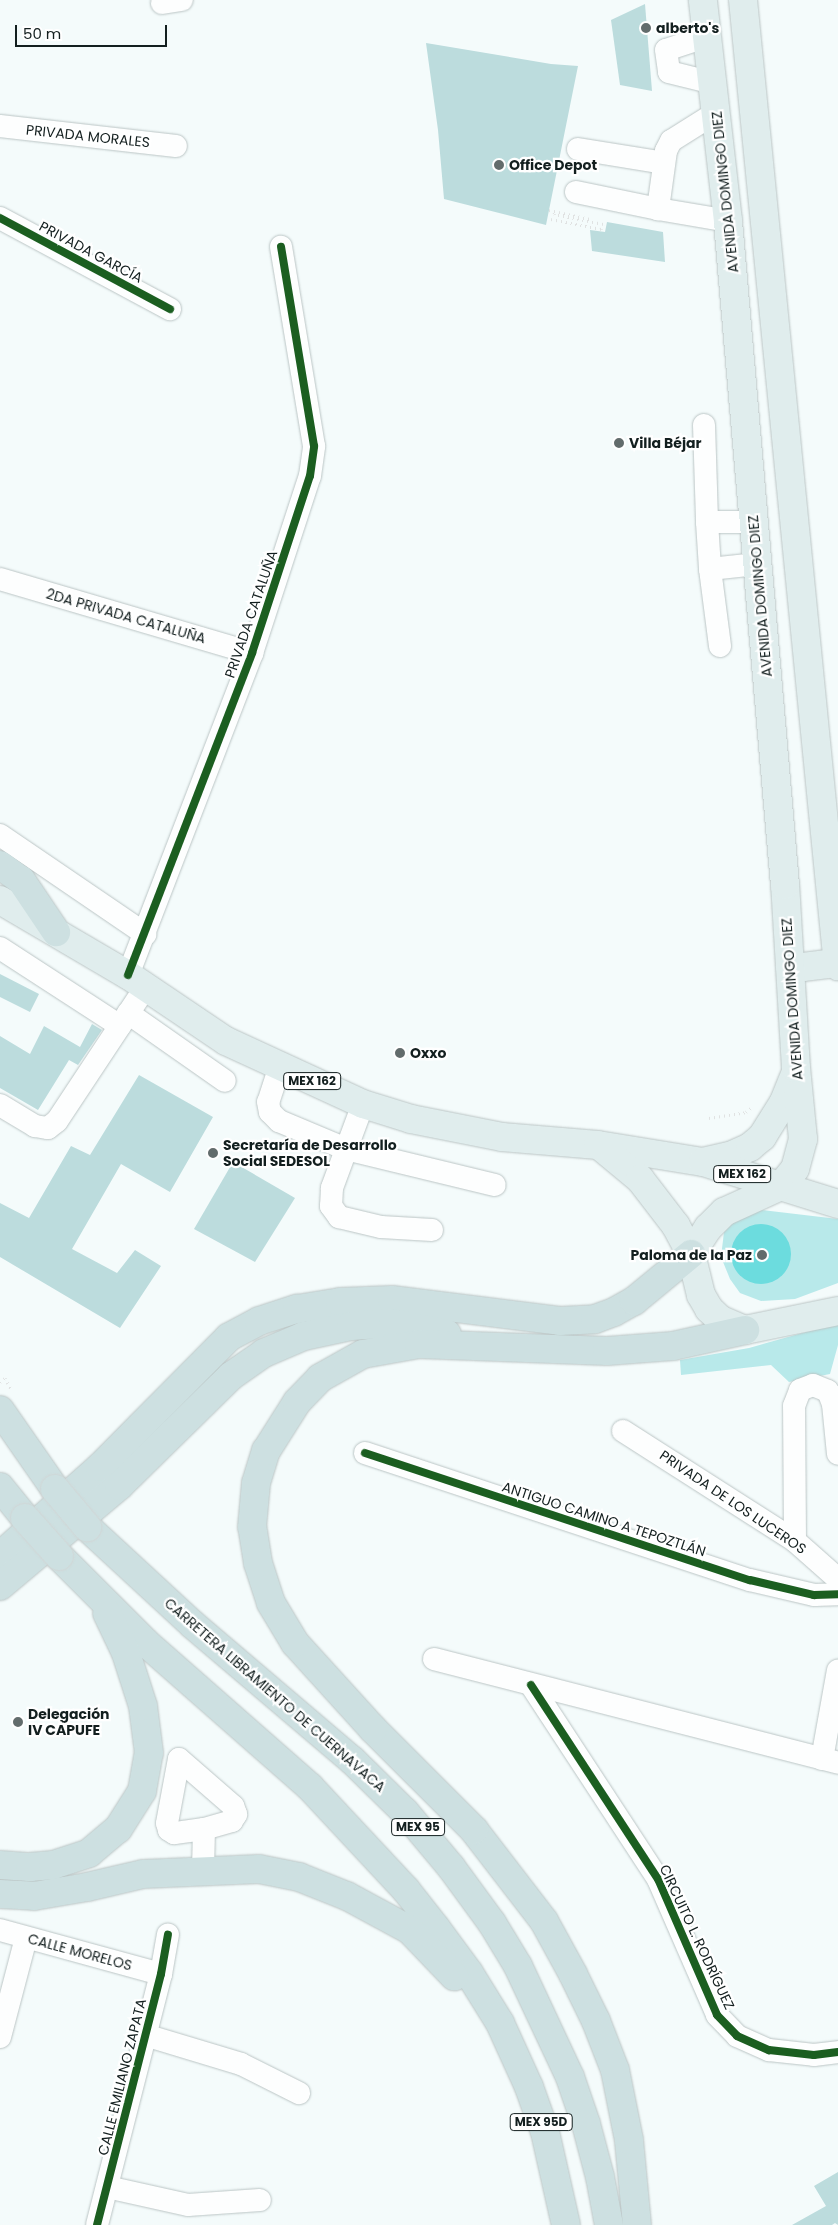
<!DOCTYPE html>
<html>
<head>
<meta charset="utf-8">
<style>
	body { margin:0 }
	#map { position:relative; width:838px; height:2225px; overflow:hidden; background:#f4fbfb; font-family:Poppins,sans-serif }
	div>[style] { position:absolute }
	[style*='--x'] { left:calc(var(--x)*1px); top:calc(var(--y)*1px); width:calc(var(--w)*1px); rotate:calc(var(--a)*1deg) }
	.green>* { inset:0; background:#b8e9ea }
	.water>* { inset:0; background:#6cdcde }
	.round { border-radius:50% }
	.building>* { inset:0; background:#bcdcdd }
	.path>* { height:3px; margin-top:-1.5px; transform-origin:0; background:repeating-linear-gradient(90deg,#e0e2e2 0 1px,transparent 0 5px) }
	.roads { filter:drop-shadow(0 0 1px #bbc5c5) drop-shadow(0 0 1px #bbc5c5) }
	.minor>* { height:22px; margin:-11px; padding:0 11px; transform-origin:11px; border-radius:11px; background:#fdfefe }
	.major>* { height:28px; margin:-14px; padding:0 14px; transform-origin:14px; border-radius:14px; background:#e0eded }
	.highway>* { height:28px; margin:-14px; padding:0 14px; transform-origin:14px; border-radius:14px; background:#cde0e1 }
	.bridges { filter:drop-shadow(0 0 1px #d0d5d5) drop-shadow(0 0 1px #d0d5d5) }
	.highway-bridge>* { height:28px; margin:-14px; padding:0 14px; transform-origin:14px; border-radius:14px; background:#cde0e1 }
	.cycleway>* { height:8px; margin:-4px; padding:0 4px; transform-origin:4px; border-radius:4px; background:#1b5e20 }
	.dots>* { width:14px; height:14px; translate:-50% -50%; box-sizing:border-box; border:2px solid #fff; border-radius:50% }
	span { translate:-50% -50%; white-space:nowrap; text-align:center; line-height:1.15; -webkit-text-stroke:4.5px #fff; paint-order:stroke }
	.shield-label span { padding:1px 4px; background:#fff; border:1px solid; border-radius:4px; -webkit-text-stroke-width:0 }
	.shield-label { font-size:12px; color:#131f1f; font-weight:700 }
	.poi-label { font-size:14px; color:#131f1f; font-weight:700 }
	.left { translate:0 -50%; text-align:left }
	.right { translate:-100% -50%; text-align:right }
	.street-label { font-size:14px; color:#131f1f }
	.scale { position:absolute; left:15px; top:25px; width:152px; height:22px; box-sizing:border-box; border:2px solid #131f1f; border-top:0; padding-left:6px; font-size:15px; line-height:18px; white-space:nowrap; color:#131f1f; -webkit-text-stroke:4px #fff; paint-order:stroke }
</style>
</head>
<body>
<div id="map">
	<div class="green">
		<div style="clip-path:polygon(761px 1210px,838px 1219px,838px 1283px,795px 1299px,761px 1301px,740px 1293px,730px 1279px,721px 1257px,724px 1232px,738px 1218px)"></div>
		<div style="clip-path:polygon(838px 1323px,838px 1345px,830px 1374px,789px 1382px,771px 1365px,681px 1375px,680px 1360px,749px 1348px)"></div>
	</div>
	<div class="water">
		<div class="round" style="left:731px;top:1224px;width:60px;height:60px"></div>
	</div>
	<div class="building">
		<div style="clip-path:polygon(645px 4px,652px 91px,620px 85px,611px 20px)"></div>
		<div style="clip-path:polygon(426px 43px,551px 64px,578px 66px,546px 225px,444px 199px,438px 130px)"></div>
		<div style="clip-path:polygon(607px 222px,663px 232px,665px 262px,592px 251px,590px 230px,605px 232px)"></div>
		<div style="clip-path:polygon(0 974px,39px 994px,30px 1012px,0 997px)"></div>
		<div style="clip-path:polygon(92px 1024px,102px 1030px,78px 1065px,69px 1060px,38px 1110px,0 1088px,0 1036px,30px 1054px,44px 1026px,80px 1047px)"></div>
		<div style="clip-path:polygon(139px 1075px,213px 1117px,170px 1192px,121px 1164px,72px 1249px,117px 1273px,135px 1250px,161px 1266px,120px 1328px,0 1257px,0 1203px,29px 1218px,71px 1146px,90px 1155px)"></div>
		<div style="clip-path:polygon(233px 1162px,295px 1198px,255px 1262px,194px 1229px)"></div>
		<div style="clip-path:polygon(838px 2172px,838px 2225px,835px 2223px,832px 2225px,792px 2225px,826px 2206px,814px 2186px)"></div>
	</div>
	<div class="path">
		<div style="--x:549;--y:210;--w:42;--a:12.4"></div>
		<div style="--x:551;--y:219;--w:51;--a:11.3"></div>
		<div style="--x:601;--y:229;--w:5;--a:-68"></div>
		<div style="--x:603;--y:224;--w:50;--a:-168.5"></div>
		<div style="--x:554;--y:214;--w:2;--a:-63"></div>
		<div style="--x:709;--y:1118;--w:37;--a:-9"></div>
		<div style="--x:746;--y:1112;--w:6;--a:-39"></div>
		<div style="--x:0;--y:1382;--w:6;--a:-39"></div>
		<div style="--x:5;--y:1378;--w:13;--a:61"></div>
	</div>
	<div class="roads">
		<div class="minor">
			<div style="--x:162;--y:3;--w:20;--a:-9"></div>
			<div style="--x:708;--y:36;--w:44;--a:161.6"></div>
			<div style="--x:666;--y:50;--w:22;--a:82"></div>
			<div style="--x:669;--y:72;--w:45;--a:14"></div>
			<div style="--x:717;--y:112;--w:54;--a:147.8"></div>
			<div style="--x:671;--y:141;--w:11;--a:117"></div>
			<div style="--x:666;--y:151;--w:59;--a:97.9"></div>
			<div style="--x:658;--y:209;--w:71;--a:9.7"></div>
			<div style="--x:0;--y:126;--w:177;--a:6.5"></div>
			<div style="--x:578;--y:149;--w:87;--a:9.2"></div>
			<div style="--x:576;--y:192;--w:84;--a:11.7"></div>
			<div style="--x:0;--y:218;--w:193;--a:28.2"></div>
			<div style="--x:704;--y:425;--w:97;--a:88.2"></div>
			<div style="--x:707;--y:522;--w:46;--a:0"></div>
			<div style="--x:707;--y:522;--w:47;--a:86.3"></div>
			<div style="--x:0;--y:579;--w:263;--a:16.4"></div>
			<div style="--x:720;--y:646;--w:78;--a:-97.4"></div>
			<div style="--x:710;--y:569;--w:47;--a:-6.1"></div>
			<div style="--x:0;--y:835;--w:176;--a:34.3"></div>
			<div style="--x:0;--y:948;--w:143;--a:33"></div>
			<div style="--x:128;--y:975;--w:345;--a:-68.9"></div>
			<div style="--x:252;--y:653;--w:186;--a:-71.9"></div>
			<div style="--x:310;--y:476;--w:30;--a:-82"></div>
			<div style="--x:314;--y:446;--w:202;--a:-99.4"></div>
			<div style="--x:128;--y:1013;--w:118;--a:35"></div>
			<div style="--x:280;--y:1066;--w:38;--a:108"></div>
			<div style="--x:268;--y:1102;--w:10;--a:79"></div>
			<div style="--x:270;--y:1112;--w:13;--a:45"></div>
			<div style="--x:279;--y:1121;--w:73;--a:22.7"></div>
			<div style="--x:346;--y:1149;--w:153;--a:13.6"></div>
			<div style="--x:363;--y:1104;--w:90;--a:110.3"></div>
			<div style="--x:332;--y:1188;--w:18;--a:93"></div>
			<div style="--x:331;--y:1206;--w:14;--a:54"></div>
			<div style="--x:339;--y:1217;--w:43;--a:13.4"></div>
			<div style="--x:381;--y:1227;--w:51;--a:3.4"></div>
			<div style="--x:0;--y:1105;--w:41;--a:31"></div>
			<div style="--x:35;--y:1126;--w:13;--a:9"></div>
			<div style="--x:48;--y:1128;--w:11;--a:-38"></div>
			<div style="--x:57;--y:1121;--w:159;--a:-56.5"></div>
			<div style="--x:623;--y:1431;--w:204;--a:32.6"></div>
			<div style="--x:795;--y:1541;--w:57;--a:41.5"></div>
			<div style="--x:365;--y:1453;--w:405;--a:18.3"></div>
			<div style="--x:750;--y:1580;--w:66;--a:13.2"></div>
			<div style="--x:814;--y:1595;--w:24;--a:-2"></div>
			<div style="--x:795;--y:1541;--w:135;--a:-90.4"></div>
			<div style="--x:794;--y:1406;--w:17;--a:-69"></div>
			<div style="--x:800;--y:1390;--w:14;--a:-21"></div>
			<div style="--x:813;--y:1385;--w:16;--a:22"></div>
			<div style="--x:828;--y:1391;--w:14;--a:69"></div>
			<div style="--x:833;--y:1404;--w:50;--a:84.3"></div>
			<div style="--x:434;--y:1659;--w:417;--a:14.4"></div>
			<div style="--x:531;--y:1685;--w:232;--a:56.8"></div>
			<div style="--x:658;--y:1879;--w:148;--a:66.5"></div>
			<div style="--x:717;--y:2015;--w:29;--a:46"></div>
			<div style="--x:737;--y:2036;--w:35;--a:24"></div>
			<div style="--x:769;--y:2050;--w:45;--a:6.3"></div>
			<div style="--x:814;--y:2055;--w:24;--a:-7"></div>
			<div style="--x:179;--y:1759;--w:72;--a:41"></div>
			<div style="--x:233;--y:1806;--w:9;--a:69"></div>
			<div style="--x:236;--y:1814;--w:8;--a:120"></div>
			<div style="--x:232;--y:1821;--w:29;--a:164"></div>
			<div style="--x:204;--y:1829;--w:30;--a:172"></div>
			<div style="--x:174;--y:1833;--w:6;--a:-149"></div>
			<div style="--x:169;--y:1830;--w:7;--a:-106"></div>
			<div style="--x:167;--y:1823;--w:65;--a:-79.4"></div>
			<div style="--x:822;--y:1759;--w:90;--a:-79.8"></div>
			<div style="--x:203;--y:1870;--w:41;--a:-88.6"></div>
			<div style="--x:0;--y:1930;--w:167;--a:15.3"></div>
			<div style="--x:145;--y:2035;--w:100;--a:16.8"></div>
			<div style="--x:241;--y:2064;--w:65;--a:26.6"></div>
			<div style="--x:0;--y:2037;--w:102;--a:-75.3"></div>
			<div style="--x:107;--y:2187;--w:83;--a:12.5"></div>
			<div style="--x:188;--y:2205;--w:72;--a:-4"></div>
			<div style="--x:97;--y:2225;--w:259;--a:-75.7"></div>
			<div style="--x:161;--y:1974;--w:40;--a:-80"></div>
		</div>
		<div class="major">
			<div style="--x:743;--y:0;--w:971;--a:84.38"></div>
			<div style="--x:0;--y:900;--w:148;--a:30.4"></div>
			<div style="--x:128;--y:975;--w:118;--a:34"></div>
			<div style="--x:226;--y:1041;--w:151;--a:24.7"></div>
			<div style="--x:363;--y:1104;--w:50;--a:17.4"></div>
			<div style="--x:411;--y:1119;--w:93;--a:11.2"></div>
			<div style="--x:502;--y:1137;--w:96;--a:4.8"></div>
			<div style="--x:598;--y:1145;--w:106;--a:9.2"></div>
			<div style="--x:703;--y:1162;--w:141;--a:17.3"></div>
			<div style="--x:790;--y:966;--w:13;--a:4"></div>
			<div style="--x:803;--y:967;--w:35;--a:-7"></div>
			<div style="--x:600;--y:1146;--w:52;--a:39.5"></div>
			<div style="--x:640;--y:1179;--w:59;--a:52.5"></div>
			<div style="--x:676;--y:1226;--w:32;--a:62"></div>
			<div style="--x:691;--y:1254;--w:42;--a:76.3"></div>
			<div style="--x:701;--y:1295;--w:16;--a:60"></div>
			<div style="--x:709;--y:1309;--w:16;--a:43"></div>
			<div style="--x:721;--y:1320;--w:26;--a:23"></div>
			<div style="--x:745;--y:1330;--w:95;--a:-11.5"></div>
			<div style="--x:703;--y:1162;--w:28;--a:-13"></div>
			<div style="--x:730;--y:1156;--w:22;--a:-24"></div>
			<div style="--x:750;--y:1147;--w:16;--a:-40"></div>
			<div style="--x:762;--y:1137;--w:39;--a:-58"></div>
			<div style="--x:783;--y:1104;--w:31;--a:-68"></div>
			<div style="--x:691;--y:1254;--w:31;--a:-57"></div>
			<div style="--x:708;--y:1228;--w:23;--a:-45"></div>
			<div style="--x:724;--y:1212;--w:63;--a:-24.5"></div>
			<div style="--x:781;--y:1186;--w:22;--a:-51"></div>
			<div style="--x:795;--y:1169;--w:31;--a:-75"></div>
			<div style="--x:803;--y:1139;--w:71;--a:-95.6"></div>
			<div style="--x:796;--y:1068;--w:183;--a:-93.4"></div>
			<div style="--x:785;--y:885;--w:666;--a:-94.91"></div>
			<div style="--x:728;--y:221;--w:222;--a:-96.5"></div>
		</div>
		<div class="highway">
			<div style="--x:0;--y:865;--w:26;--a:36"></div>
			<div style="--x:21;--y:880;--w:63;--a:56.1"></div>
			<div style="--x:0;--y:1410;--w:96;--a:55.2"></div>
			<div style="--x:0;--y:1487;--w:40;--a:51"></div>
			<div style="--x:87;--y:1527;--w:143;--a:42.7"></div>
			<div style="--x:192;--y:1624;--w:210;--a:40.4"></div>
			<div style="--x:352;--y:1760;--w:74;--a:44.5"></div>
			<div style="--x:405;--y:1812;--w:72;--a:50.1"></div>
			<div style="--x:451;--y:1867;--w:69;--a:53.8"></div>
			<div style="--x:492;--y:1923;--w:50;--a:58.8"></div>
			<div style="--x:518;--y:1966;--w:123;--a:64.9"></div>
			<div style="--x:570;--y:2077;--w:50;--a:71.2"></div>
			<div style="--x:586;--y:2124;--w:55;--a:75.2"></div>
			<div style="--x:600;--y:2177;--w:49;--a:79.4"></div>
			<div style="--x:0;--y:1556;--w:134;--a:-41.7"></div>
			<div style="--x:100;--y:1467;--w:183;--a:-45.2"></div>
			<div style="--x:229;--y:1337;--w:34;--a:-28"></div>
			<div style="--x:259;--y:1321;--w:40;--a:-18"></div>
			<div style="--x:297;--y:1309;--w:44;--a:-9.2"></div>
			<div style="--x:340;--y:1302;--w:52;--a:-2.2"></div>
			<div style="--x:392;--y:1300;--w:169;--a:7.1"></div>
			<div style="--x:560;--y:1321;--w:35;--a:-3"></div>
			<div style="--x:595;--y:1319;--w:20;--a:-20"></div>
			<div style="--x:614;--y:1312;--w:23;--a:-29"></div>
			<div style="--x:634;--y:1301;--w:74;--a:-39.5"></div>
			<div style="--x:59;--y:1556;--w:122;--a:45"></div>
			<div style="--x:145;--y:1642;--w:220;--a:41.3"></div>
			<div style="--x:310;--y:1787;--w:141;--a:47"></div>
			<div style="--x:406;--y:1890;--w:48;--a:51.7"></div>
			<div style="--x:436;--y:1928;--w:56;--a:53.7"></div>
			<div style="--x:469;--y:1973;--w:59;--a:58.2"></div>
			<div style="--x:500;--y:2023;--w:70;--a:65.6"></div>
			<div style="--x:529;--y:2087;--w:48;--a:70.4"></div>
			<div style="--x:545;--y:2132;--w:95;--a:77.3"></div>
			<div style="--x:0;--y:1586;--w:155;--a:-40"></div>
			<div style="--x:119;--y:1486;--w:157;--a:-44.5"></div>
			<div style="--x:231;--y:1376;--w:40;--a:-34.9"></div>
			<div style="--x:264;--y:1353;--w:43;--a:-23"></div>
			<div style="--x:304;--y:1336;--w:48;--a:-12"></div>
			<div style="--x:351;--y:1326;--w:42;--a:-4.1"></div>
			<div style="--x:393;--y:1323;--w:55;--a:11.5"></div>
			<div style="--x:0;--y:1865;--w:30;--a:4"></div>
			<div style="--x:30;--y:1867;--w:23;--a:-5"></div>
			<div style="--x:53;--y:1865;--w:38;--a:-18"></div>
			<div style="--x:89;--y:1853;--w:38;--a:-40"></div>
			<div style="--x:118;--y:1829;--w:45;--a:-57.7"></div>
			<div style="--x:142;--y:1791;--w:39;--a:-80"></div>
			<div style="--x:149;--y:1753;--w:47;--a:-97.3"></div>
			<div style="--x:143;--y:1706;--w:56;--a:-107.8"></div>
			<div style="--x:126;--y:1653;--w:44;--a:-115.4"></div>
			<div style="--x:0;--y:1894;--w:34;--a:3"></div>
			<div style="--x:34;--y:1896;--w:54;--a:-9.6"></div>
			<div style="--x:87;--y:1887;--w:57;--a:-13.1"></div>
			<div style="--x:143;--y:1874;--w:116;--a:-2.5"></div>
			<div style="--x:259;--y:1869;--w:41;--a:11.3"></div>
			<div style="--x:299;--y:1877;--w:52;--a:21.6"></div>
			<div style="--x:347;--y:1896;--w:72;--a:28.4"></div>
			<div style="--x:410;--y:1930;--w:64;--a:46.3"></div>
			<div style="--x:637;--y:2225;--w:85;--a:-95.4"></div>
			<div style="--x:629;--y:2140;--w:71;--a:-101.3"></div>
			<div style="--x:615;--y:2070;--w:53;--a:-111.2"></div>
			<div style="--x:596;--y:2021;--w:52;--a:-116.1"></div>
			<div style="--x:573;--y:1974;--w:60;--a:-118.7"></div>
			<div style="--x:544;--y:1921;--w:115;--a:-127.6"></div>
			<div style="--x:474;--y:1830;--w:143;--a:-135"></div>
			<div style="--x:373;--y:1729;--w:116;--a:-132.2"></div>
			<div style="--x:295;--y:1643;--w:47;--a:-121"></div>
			<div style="--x:271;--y:1603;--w:42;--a:-108"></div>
			<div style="--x:258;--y:1563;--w:36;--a:-99"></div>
			<div style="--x:252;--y:1527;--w:44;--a:-84.8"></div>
			<div style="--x:256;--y:1483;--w:34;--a:-73"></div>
			<div style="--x:266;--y:1451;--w:58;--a:-57.7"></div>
			<div style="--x:297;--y:1402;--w:33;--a:-46"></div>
			<div style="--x:320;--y:1378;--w:49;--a:-29.2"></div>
			<div style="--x:363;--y:1354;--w:57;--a:-10.1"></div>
			<div style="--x:419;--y:1344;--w:188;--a:2.1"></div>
			<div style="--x:607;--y:1351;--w:66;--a:-4.3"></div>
			<div style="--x:673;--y:1346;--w:74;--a:-12.5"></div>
		</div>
	</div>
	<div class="bridges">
		<div class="highway-bridge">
			<div style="--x:55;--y:1489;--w:50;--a:49.9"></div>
			<div style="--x:25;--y:1518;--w:51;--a:48.2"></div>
		</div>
	</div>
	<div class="cycleway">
		<div style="--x:0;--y:218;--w:193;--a:28.2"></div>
		<div style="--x:128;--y:975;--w:345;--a:-68.9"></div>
		<div style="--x:252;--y:653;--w:186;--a:-71.9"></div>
		<div style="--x:310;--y:476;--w:30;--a:-82"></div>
		<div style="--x:314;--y:446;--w:202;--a:-99.4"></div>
		<div style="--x:365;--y:1453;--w:405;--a:18.3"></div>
		<div style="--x:750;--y:1580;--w:66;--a:13.2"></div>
		<div style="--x:814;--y:1595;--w:24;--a:-2"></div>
		<div style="--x:531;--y:1685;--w:232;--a:56.8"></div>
		<div style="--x:658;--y:1879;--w:148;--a:66.5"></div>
		<div style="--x:717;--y:2015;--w:29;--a:46"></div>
		<div style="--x:737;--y:2036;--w:35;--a:24"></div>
		<div style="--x:769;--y:2050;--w:45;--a:6.3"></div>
		<div style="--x:814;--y:2055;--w:24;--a:-7"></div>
		<div style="--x:97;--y:2225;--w:259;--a:-75.7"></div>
		<div style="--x:161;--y:1974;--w:40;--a:-80"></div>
	</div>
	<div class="dots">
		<div style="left:646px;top:28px;background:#626c6c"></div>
		<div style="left:499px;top:165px;background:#626c6c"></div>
		<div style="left:619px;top:443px;background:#626c6c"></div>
		<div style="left:400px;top:1053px;background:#626c6c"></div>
		<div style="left:213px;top:1153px;background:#626c6c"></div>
		<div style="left:762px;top:1255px;background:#626c6c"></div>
		<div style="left:18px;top:1722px;background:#626c6c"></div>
	</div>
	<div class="shield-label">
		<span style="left:312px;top:1081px">MEX 162</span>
		<span style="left:742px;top:1174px">MEX 162</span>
		<span style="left:418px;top:1827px">MEX 95</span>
		<span style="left:541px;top:2122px">MEX 95D</span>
	</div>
	<div class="poi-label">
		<span class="left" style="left:656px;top:28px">alberto's</span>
		<span class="left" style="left:509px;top:165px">Office Depot</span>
		<span class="left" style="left:629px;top:443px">Villa Béjar</span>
		<span class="left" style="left:410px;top:1053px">Oxxo</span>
		<span class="left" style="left:223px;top:1153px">Secretaría de Desarrollo<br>Social SEDESOL</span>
		<span class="right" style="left:752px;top:1255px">Paloma de la Paz</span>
		<span class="left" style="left:28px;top:1722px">Delegación<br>IV CAPUFE</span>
	</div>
	<div class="street-label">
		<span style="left:88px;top:136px;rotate:6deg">PRIVADA MORALES</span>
		<span style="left:725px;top:192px;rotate:-96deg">AVENIDA DOMINGO DIEZ</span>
		<span style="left:91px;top:252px;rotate:28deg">PRIVADA GARCÍA</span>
		<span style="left:760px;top:596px;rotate:-95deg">AVENIDA DOMINGO DIEZ</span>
		<span style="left:251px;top:614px;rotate:-71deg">PRIVADA CATALUÑA</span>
		<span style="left:126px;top:616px;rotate:16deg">2DA PRIVADA CATALUÑA</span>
		<span style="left:792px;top:999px;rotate:-94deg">AVENIDA DOMINGO DIEZ</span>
		<span style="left:733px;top:1502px;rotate:34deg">PRIVADA DE LOS LUCEROS</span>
		<span style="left:604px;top:1519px;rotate:18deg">ANTIGUO CAMINO A TEPOZTLÁN</span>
		<span style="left:275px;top:1695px;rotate:41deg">CARRETERA LIBRAMIENTO DE CUERNAVACA</span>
		<span style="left:697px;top:1937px;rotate:65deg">CIRCUITO L. RODRÍGUEZ</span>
		<span style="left:80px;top:1952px;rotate:15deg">CALLE MORELOS</span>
		<span style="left:122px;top:2077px;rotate:-76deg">CALLE EMILIANO ZAPATA</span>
	</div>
	<div class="scale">50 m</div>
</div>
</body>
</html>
